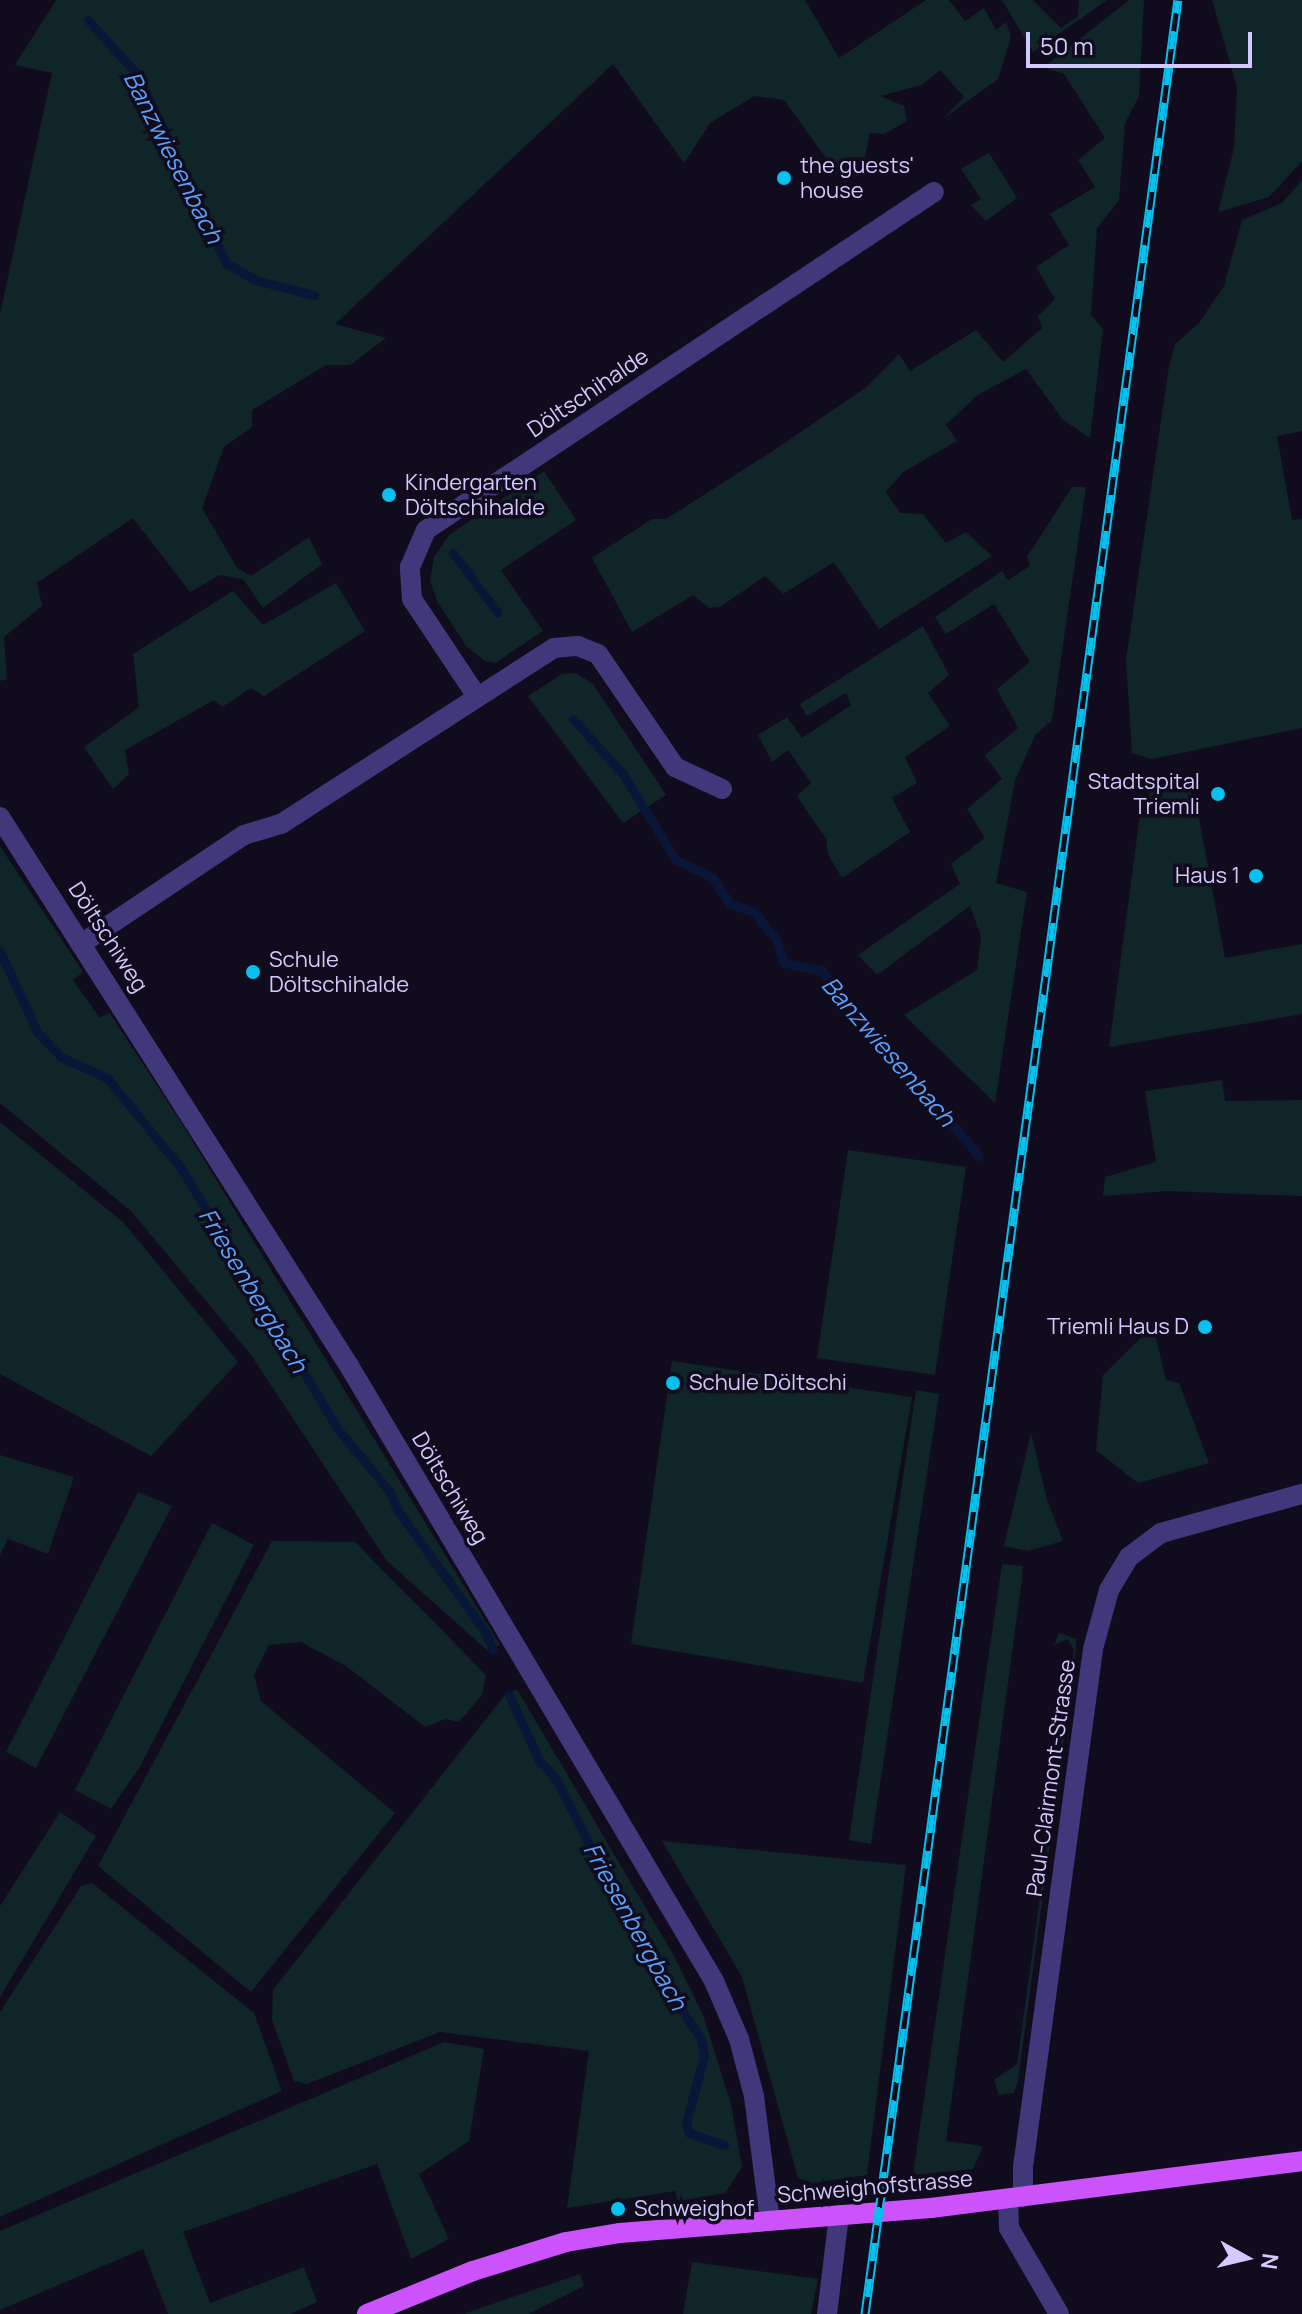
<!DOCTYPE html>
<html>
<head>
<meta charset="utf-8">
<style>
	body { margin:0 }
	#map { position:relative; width:1302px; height:2314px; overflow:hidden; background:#110c1d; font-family:Manrope,sans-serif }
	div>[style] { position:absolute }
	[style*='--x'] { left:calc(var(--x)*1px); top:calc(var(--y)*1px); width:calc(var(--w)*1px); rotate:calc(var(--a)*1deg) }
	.green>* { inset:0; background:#0f2527 }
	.stream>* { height:9px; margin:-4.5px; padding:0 4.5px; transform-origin:4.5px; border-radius:4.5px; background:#0a1638 }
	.minor>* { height:20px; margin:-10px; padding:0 10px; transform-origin:10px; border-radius:10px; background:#41387b }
	.major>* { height:20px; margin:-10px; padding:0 10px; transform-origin:10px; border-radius:10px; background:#cc53fb }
	.rail>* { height:9px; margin-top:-4.5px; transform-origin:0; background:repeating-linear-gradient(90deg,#110c1d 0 18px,#06c0ed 0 36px); box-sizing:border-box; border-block:2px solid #06c0ed }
	.dots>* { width:22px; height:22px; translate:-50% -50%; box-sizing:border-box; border:4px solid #110c1d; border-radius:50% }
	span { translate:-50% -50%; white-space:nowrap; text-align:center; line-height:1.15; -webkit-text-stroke:7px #110c1d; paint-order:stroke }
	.poi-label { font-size:22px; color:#d4c9fe }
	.left { translate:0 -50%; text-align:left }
	.right { translate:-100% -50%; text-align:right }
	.street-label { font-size:22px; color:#d4c9fe }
	.water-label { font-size:24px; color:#5aa1fb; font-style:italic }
	.north { position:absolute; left:1206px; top:2218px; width:80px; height:80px; -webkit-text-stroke:6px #110c1d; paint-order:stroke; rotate:98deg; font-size:22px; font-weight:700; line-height:32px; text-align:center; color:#d4c9fe }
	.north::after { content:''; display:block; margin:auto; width:28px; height:36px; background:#d4c9fe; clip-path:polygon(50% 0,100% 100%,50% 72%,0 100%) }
	.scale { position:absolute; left:1026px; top:32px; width:226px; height:36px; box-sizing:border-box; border:4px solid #d4c9fe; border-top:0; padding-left:10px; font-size:24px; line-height:28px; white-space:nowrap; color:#d4c9fe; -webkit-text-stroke:6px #110c1d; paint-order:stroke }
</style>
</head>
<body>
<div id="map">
	<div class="green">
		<div style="clip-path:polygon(56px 0,805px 0,839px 58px,926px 0,949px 0,965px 21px,984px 8px,996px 30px,1006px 22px,1011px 37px,998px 79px,944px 118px,964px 97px,940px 70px,922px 85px,880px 96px,904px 106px,907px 121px,884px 134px,870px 133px,862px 171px,844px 183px,784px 100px,754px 96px,710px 123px,684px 163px,613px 64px,335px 324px,386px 338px,350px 365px,326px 365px,252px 410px,252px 427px,224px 447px,202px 508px,237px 568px,251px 576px,309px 537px,322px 564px,263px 608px,243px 579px,220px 575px,190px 592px,133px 518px,37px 583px,42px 606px,4px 637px,7px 679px,0 681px,0 314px,52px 73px,15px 65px)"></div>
		<div style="clip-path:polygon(1002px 0,1033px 0,1061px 28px,1078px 16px,1079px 0,1107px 0,1033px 52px)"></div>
		<div style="clip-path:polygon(1129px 0,1144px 0,1139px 96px,1125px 123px,1119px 200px,1097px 228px,1091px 315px,1103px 329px,1090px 438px,1063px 420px,1026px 369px,976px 396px,946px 425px,957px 441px,903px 472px,886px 492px,900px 513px,923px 514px,946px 543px,966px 532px,992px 556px,879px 629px,834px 562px,783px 594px,765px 576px,720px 607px,709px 608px,693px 595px,632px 632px,592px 558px,652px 519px,666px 519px,771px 452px,864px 389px,899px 354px,910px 371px,976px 330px,1003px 362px,1042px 328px,1038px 316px,1055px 299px,1036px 267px,1069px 245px,1050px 214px,1095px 187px,1078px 160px,1105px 138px,1064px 74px,1044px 67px)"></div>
		<div style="clip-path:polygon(1212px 0,1302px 0,1302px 161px,1269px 197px,1218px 212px,1234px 148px,1237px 87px)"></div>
		<div style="clip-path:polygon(989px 153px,1017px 198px,986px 221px,971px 205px,981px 199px,961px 169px)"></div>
		<div style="clip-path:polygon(1302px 180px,1302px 431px,1277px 436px,1292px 520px,1302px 519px,1302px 728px,1152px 759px,1132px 753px,1126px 660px,1169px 366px,1175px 344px,1199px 323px,1224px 286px,1242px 220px,1282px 203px)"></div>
		<div style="clip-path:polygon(544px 471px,576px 520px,501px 570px,543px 631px,495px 663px,485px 661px,466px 646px,437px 601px,430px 581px,434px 557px,449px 535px)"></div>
		<div style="clip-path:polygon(1072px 487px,1086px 487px,1052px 720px,1035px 735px,1015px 781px,996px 883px,1027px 892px,995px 1103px,904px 1015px,977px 970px,981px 937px,970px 906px,877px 975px,858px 955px,960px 884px,951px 864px,985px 838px,967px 809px,1002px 779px,985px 755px,1018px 728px,997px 689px,1030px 662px,994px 604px,946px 634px,935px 617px,1002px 571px,1008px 580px,1030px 566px,1027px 557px)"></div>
		<div style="clip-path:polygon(336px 583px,365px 631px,264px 696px,251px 688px,222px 707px,214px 700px,125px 750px,129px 774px,113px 789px,84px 747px,139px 707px,133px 654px,233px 591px,263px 625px)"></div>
		<div style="clip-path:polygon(923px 626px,949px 675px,928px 693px,950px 726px,905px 757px,917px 783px,892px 798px,910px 832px,842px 878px,828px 854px,826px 839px,797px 796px,811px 783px,788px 750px,772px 762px,758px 735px,787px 717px,802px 738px,851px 705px,846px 693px,807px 716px,800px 704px)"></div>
		<div style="clip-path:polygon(576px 673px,593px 684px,666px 795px,623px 823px,528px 696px,562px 674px)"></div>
		<div style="clip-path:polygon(1186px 777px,1197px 808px,1225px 958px,1302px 944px,1302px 1014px,1109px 1047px,1142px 800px,1165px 779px)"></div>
		<div style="clip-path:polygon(0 846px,83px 972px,73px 980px,100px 1018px,109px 1012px,179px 1119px,500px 1645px,488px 1651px,387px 1561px,251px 1355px,131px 1211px,0 1103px)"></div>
		<div style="clip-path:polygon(1222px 1080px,1225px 1101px,1302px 1100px,1302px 1196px,1167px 1191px,1103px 1196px,1105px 1177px,1156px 1162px,1145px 1091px)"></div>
		<div style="clip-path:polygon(0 1122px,123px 1222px,238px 1362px,151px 1456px,0 1374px)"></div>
		<div style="clip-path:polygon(848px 1150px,966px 1167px,935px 1375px,817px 1358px)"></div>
		<div style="clip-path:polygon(1153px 1326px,1166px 1380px,1179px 1383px,1209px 1463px,1138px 1483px,1096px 1450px,1103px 1375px)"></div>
		<div style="clip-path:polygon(672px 1361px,912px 1397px,863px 1683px,631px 1644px)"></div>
		<div style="clip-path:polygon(916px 1390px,939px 1394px,871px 1844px,849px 1840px)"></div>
		<div style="clip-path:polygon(1031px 1433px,1047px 1500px,1063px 1541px,1028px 1551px,1004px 1546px)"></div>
		<div style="clip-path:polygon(0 1455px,74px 1477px,48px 1554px,8px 1539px,0 1555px)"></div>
		<div style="clip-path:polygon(138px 1492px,172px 1506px,36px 1768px,6px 1752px)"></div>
		<div style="clip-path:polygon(212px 1523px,254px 1545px,141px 1765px,111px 1809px,75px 1790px)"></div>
		<div style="clip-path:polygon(272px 1541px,355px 1542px,486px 1675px,482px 1695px,459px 1722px,445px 1719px,425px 1727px,346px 1666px,301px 1642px,269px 1645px,254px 1675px,261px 1701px,395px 1813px,251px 1992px,98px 1866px)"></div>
		<div style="clip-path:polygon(1002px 1564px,1023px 1566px,1022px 1579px,946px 2141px,983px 2146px,973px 2169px,913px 2175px)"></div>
		<div style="clip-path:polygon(1059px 1633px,1076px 1639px,1076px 1649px,1018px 2081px,1014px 2093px,999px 2095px,994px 2080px,1017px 2064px,1074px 1650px,1068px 1639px,1054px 1645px)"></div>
		<div style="clip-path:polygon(517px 1689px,674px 1956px,703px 2015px,731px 2104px,742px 2167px,725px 2193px,678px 2201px,675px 2191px,567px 2208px,589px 2051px,440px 2032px,307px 2084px,294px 2081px,272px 2020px,273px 1990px,504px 1696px)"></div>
		<div style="clip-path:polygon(60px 1812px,96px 1836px,0 1997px,0 1906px)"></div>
		<div style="clip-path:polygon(662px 1841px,906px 1865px,867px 2175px,812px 2183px,798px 2178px,742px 1977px)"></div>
		<div style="clip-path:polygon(92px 1883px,254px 2013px,282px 2091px,0 2217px,0 2012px,81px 1886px)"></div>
		<div style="clip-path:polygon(444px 2042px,484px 2049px,469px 2141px,419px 2174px,449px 2239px,411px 2259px,377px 2164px,183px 2232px,210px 2303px,304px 2267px,317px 2302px,290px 2314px,168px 2314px,143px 2249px,0 2310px,0 2231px)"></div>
		<div style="clip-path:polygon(692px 2262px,818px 2279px,811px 2314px,683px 2314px)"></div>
		<div style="clip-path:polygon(580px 2274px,584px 2286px,528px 2314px,463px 2314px)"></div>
	</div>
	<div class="stream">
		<div style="--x:88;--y:20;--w:73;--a:47.8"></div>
		<div style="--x:137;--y:74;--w:209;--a:64.8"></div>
		<div style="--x:226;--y:263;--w:34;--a:30"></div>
		<div style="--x:255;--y:280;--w:61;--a:14.3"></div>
		<div style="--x:453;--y:553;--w:74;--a:53.3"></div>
		<div style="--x:573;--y:719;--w:74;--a:47.7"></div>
		<div style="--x:623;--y:774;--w:100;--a:58.5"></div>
		<div style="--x:675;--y:859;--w:42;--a:26.6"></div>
		<div style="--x:713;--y:878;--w:31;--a:57"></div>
		<div style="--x:730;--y:904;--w:25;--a:18"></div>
		<div style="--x:754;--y:912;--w:35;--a:51"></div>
		<div style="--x:776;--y:939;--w:24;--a:73"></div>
		<div style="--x:783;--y:962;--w:40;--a:13"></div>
		<div style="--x:822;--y:971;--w:243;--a:49.7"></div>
		<div style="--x:0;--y:951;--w:89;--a:65.4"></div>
		<div style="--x:37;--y:1032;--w:35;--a:46"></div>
		<div style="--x:61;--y:1057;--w:51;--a:24.5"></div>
		<div style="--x:107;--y:1078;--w:117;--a:50.6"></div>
		<div style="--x:181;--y:1168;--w:303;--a:59"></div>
		<div style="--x:337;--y:1428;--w:83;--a:50.4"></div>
		<div style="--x:390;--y:1492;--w:21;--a:67"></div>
		<div style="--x:398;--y:1511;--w:150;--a:54.2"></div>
		<div style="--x:486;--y:1633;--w:18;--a:68"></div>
		<div style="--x:509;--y:1695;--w:72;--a:65.2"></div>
		<div style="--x:539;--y:1760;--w:25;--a:48"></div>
		<div style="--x:556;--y:1779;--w:169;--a:63"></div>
		<div style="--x:633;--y:1930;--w:21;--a:39"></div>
		<div style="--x:649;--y:1943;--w:66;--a:65"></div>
		<div style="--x:677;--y:2003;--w:43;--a:56.3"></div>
		<div style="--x:701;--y:2039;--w:17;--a:80"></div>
		<div style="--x:704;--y:2056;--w:69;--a:105"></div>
		<div style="--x:686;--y:2123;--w:10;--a:73"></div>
		<div style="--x:689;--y:2133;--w:37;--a:19"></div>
	</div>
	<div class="minor">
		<div style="--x:476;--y:695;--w:115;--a:-123.7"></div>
		<div style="--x:412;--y:599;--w:32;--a:-94"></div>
		<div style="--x:410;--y:567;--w:40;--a:-66.6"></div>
		<div style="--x:426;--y:530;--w:610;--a:-33.64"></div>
		<div style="--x:0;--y:817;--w:648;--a:57.54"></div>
		<div style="--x:348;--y:1364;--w:717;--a:59.32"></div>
		<div style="--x:714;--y:1981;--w:63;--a:66.7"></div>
		<div style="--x:739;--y:2039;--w:59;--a:75.3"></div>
		<div style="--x:754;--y:2096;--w:126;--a:82.7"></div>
		<div style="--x:84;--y:942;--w:192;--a:-33.8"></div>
		<div style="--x:244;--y:835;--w:39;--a:-17"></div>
		<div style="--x:281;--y:824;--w:325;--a:-32.8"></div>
		<div style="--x:554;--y:648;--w:24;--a:-5"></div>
		<div style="--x:578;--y:646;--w:22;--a:22"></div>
		<div style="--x:598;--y:654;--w:137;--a:55.7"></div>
		<div style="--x:675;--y:767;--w:52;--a:25.1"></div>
		<div style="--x:1023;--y:2197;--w:30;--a:-90"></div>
		<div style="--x:1023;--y:2167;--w:523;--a:-82.3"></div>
		<div style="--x:1093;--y:1649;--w:61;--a:-74.8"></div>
		<div style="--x:1109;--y:1590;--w:39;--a:-59"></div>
		<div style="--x:1129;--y:1557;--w:40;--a:-37"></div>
		<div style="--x:1161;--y:1533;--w:146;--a:-15.5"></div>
		<div style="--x:1008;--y:2199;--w:29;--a:88"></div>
		<div style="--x:1009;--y:2228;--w:99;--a:59.8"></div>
		<div style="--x:827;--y:2314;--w:100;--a:-83.1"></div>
	</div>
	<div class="major">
		<div style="--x:367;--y:2314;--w:114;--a:-22.1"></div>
		<div style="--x:473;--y:2271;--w:97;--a:-17.3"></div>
		<div style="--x:566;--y:2242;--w:55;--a:-9.5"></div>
		<div style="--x:620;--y:2233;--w:312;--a:-4.6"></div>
		<div style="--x:931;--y:2208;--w:374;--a:-7.2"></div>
	</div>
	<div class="rail">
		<div style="--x:865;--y:2314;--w:2335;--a:-82.3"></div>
	</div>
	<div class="dots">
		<div style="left:784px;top:178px;background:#06c0ed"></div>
		<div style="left:389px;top:495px;background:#06c0ed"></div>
		<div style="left:1218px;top:794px;background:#06c0ed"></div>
		<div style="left:1256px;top:876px;background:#06c0ed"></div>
		<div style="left:253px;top:972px;background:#06c0ed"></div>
		<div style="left:1205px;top:1327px;background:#06c0ed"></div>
		<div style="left:673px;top:1383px;background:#06c0ed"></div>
		<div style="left:618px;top:2209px;background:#06c0ed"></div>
	</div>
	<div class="poi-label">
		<span class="left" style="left:800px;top:178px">the guests'<br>house</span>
		<span class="left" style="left:405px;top:495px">Kindergarten<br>Döltschihalde</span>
		<span class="right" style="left:1200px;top:794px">Stadtspital<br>Triemli</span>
		<span class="right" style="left:1240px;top:876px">Haus 1</span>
		<span class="left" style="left:269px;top:972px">Schule<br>Döltschihalde</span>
		<span class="right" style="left:1189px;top:1327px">Triemli Haus D</span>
		<span class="left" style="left:689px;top:1383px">Schule Döltschi</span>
		<span class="left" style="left:634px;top:2209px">Schweighof</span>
	</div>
	<div class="street-label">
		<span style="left:588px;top:393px;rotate:-34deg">Döltschihalde</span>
		<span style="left:108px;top:937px;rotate:57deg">Döltschiweg</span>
		<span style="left:450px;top:1488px;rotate:59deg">Döltschiweg</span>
		<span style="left:1051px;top:1778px;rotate:-82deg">Paul-Clairmont-Strasse</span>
		<span style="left:875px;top:2187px;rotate:-5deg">Schweighofstrasse</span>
	</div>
	<div class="water-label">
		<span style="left:174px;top:157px;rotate:63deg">Banzwiesenbach</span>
		<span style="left:889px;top:1051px;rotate:49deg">Banzwiesenbach</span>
		<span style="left:254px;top:1290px;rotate:59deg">Friesenbergbach</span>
		<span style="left:636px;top:1926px;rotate:61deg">Friesenbergbach</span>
	</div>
	<div class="north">N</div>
	<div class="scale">50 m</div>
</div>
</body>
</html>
